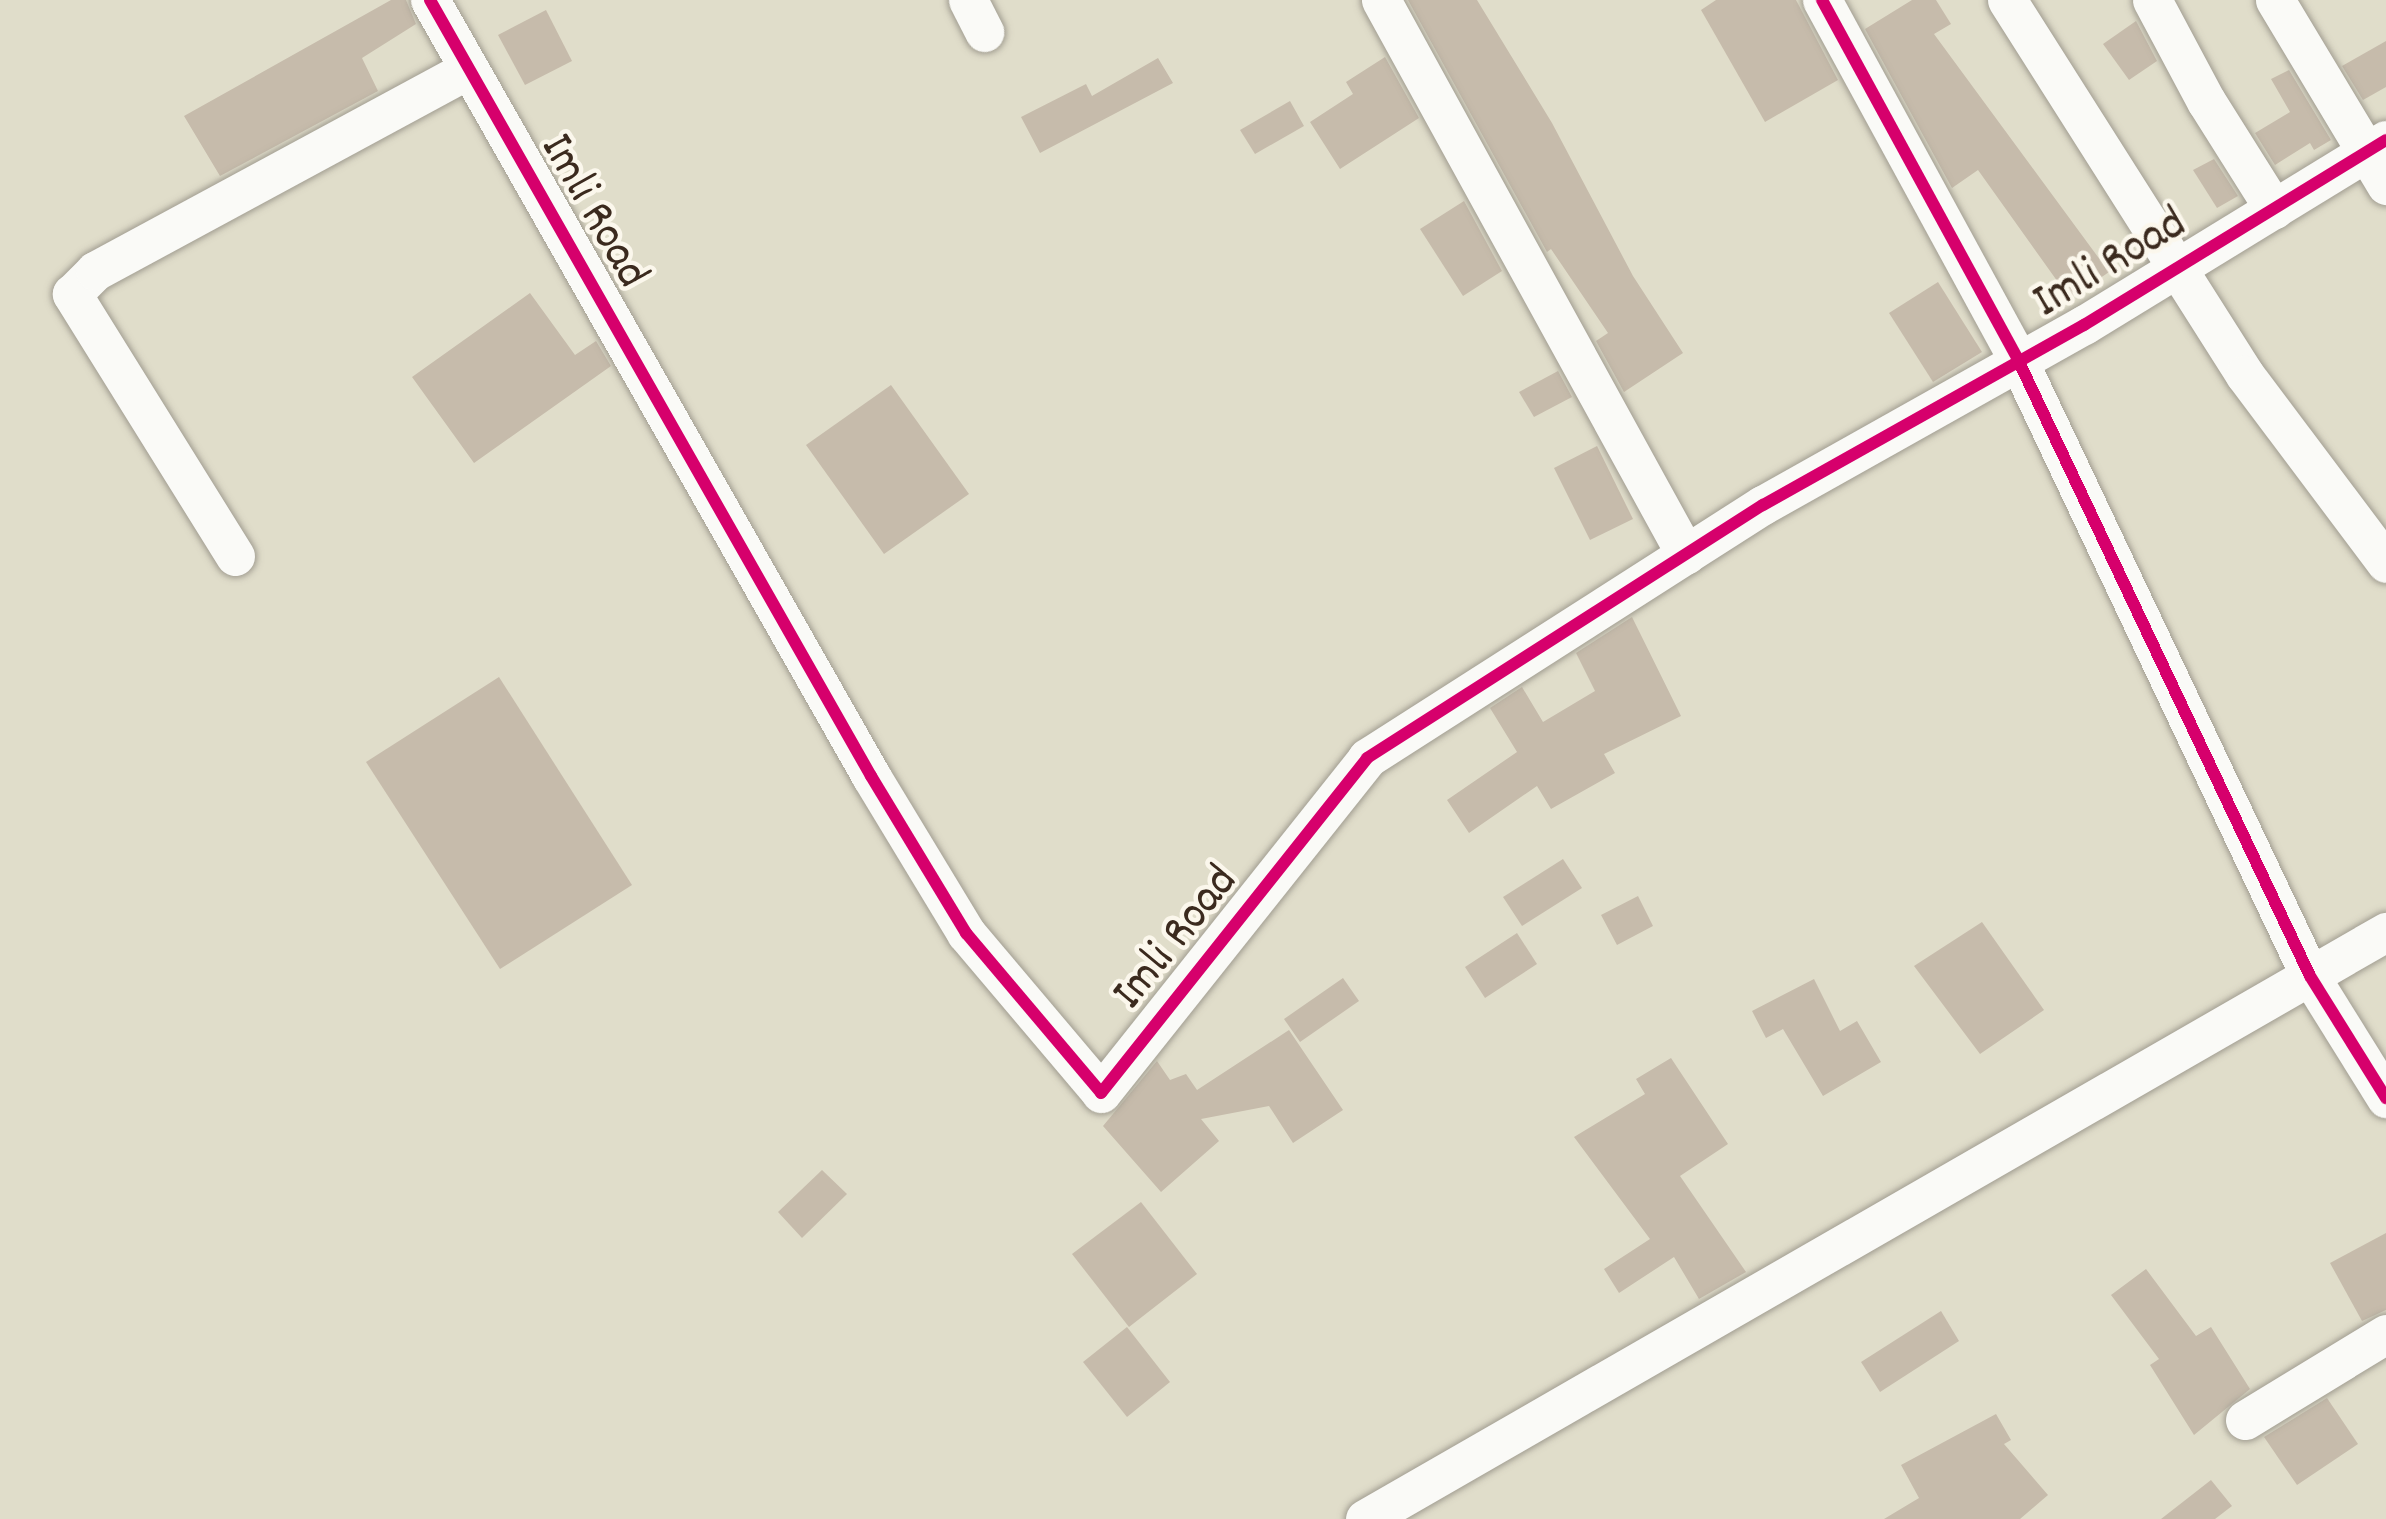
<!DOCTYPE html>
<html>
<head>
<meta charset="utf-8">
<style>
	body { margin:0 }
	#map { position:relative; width:2386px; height:1519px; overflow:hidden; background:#e0ddca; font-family:Dekko,sans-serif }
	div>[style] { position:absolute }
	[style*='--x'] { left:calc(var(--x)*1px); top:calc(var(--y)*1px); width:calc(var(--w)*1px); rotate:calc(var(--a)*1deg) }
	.building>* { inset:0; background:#c6bbab }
	.roads { filter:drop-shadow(0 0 3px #a19d91) drop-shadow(0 0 3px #a19d91) }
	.minor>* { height:39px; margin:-19.5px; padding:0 19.5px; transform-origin:19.5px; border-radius:19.5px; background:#fafaf7 }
	.cycleway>* { height:12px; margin:-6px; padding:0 6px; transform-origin:6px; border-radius:6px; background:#d6006c }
	span { translate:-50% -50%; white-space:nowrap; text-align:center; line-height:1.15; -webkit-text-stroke:9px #fbf7ec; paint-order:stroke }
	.street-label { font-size:48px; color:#3b2a1e }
</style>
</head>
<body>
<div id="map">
	<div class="building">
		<div style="clip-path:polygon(391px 0,406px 0,416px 24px,362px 58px,378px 91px,220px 176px,184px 116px)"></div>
		<div style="clip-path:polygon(1408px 0,1477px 0,1552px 123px,1633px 276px,1683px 353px,1624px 392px,1596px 341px,1608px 333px,1551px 249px,1547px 252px)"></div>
		<div style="clip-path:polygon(1716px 0,1796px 0,1838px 80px,1765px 122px,1701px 10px)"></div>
		<div style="clip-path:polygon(1912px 0,1936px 0,1951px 24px,1934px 34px,2109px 272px,2070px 299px,1978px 170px,1952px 188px,1865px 29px)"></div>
		<div style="clip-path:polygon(546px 10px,572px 61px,525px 85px,498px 35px)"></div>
		<div style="clip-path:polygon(2136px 21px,2157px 61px,2129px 80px,2103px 44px)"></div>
		<div style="clip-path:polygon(2386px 41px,2386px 87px,2363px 100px,2342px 66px)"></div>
		<div style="clip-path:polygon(1385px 57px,1419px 118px,1340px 169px,1310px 122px,1353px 94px,1346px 82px)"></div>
		<div style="clip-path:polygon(1158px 58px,1173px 83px,1040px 153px,1021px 117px,1086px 84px,1092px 96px)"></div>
		<div style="clip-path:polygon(2289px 70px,2331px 140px,2314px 150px,2310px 143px,2275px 165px,2255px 133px,2290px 112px,2271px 79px)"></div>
		<div style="clip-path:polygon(1290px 101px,1304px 126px,1255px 154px,1240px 130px)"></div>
		<div style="clip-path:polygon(2214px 159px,2238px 196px,2217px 208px,2193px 170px)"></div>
		<div style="clip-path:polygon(1464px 201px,1502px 271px,1463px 296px,1420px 229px)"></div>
		<div style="clip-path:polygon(1938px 282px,1982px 352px,1933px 382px,1889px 313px)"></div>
		<div style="clip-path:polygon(530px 293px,575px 355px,596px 341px,611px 366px,474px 463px,412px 377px)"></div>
		<div style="clip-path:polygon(1558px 371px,1572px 397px,1534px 417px,1519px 392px)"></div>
		<div style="clip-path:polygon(891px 385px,969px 494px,884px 554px,806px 445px)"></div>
		<div style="clip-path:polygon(1597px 446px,1633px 519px,1590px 540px,1554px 468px)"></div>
		<div style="clip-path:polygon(1632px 617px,1681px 716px,1604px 754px,1615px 773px,1551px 809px,1537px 786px,1469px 833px,1447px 800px,1517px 752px,1490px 708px,1522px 687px,1543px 722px,1595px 691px,1576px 653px)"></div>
		<div style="clip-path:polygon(499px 677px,632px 885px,500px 969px,366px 762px)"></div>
		<div style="clip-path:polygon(1563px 859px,1582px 888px,1522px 926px,1503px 897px)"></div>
		<div style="clip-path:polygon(1638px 896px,1653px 926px,1617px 945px,1601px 915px)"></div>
		<div style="clip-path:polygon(1982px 922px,2044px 1010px,1980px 1054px,1914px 966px)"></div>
		<div style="clip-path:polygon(1517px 933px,1537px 964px,1485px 998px,1465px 967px)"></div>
		<div style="clip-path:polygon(1343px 978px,1359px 1001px,1300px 1042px,1284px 1019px)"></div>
		<div style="clip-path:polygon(1814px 979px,1840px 1031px,1857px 1021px,1881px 1062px,1823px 1096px,1783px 1029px,1766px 1038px,1752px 1011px)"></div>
		<div style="clip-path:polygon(1289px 1030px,1343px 1110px,1293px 1143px,1269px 1106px,1201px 1119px,1219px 1141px,1161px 1192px,1103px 1126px,1157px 1061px,1170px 1080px,1186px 1074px,1197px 1090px)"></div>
		<div style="clip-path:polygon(1671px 1058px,1728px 1144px,1680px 1176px,1746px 1272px,1699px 1299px,1674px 1257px,1619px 1293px,1604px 1269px,1650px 1239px,1574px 1137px,1645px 1094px,1636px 1079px)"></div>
		<div style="clip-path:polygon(822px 1170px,847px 1194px,802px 1238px,778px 1212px)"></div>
		<div style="clip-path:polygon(1141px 1202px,1197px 1274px,1129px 1327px,1072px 1254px)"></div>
		<div style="clip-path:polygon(2386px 1233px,2386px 1310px,2362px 1321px,2330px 1263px)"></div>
		<div style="clip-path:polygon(2146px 1269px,2196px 1336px,2211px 1327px,2250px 1389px,2194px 1435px,2150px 1365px,2159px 1359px,2111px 1295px)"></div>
		<div style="clip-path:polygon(1941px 1311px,1959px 1341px,1880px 1392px,1861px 1362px)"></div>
		<div style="clip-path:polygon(1127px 1327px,1170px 1382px,1127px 1417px,1083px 1362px)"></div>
		<div style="clip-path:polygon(2327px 1398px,2358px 1444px,2297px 1485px,2264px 1437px)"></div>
		<div style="clip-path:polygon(1996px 1414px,2011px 1440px,2004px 1444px,2048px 1495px,2020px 1519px,1884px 1519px,1919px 1498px,1901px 1465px)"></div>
		<div style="clip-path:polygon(2211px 1480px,2232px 1506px,2215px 1519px,2161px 1519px)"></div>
	</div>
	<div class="roads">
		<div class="minor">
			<div style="--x:430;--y:0;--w:893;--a:60.39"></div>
			<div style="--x:871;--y:776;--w:184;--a:58.8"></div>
			<div style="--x:966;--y:933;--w:209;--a:49.8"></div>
			<div style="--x:1101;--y:1093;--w:428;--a:-51.5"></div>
			<div style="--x:1367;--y:758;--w:470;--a:-32.6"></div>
			<div style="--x:1763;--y:505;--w:368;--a:-29.3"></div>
			<div style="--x:2084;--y:325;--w:354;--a:-31.5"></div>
			<div style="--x:968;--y:0;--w:36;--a:63"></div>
			<div style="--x:1381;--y:0;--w:633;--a:61.21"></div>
			<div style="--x:1822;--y:0;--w:412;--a:61.4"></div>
			<div style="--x:2019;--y:362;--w:679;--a:64.64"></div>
			<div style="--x:2310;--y:976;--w:144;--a:58.1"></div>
			<div style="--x:2007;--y:0;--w:444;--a:57.6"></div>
			<div style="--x:2245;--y:375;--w:235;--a:53.1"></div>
			<div style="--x:2152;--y:0;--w:115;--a:61.9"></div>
			<div style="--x:2206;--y:101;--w:128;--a:57.8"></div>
			<div style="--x:2275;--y:0;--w:216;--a:59"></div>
			<div style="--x:235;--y:556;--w:309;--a:-121.9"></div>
			<div style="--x:72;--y:294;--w:33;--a:-45"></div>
			<div style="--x:95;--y:271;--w:425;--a:-28.4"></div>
			<div style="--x:2245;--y:1420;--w:165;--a:-31.4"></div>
			<div style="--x:1365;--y:1519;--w:1178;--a:-29.9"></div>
		</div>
	</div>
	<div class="cycleway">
		<div style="--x:430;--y:0;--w:893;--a:60.39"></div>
		<div style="--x:871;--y:776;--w:184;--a:58.8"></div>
		<div style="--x:966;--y:933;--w:209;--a:49.8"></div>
		<div style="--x:1101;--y:1093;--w:428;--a:-51.5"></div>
		<div style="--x:1367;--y:758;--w:470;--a:-32.6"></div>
		<div style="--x:1763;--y:505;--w:368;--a:-29.3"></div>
		<div style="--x:2084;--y:325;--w:354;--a:-31.5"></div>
		<div style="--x:1822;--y:0;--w:412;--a:61.4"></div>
		<div style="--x:2019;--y:362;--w:679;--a:64.64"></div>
		<div style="--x:2310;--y:976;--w:144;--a:58.1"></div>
	</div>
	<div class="street-label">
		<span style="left:592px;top:212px;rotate:60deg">Imli Road</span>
		<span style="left:2111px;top:265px;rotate:-31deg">Imli Road</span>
		<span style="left:1177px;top:939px;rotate:-51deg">Imli Road</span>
	</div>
</div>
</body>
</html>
